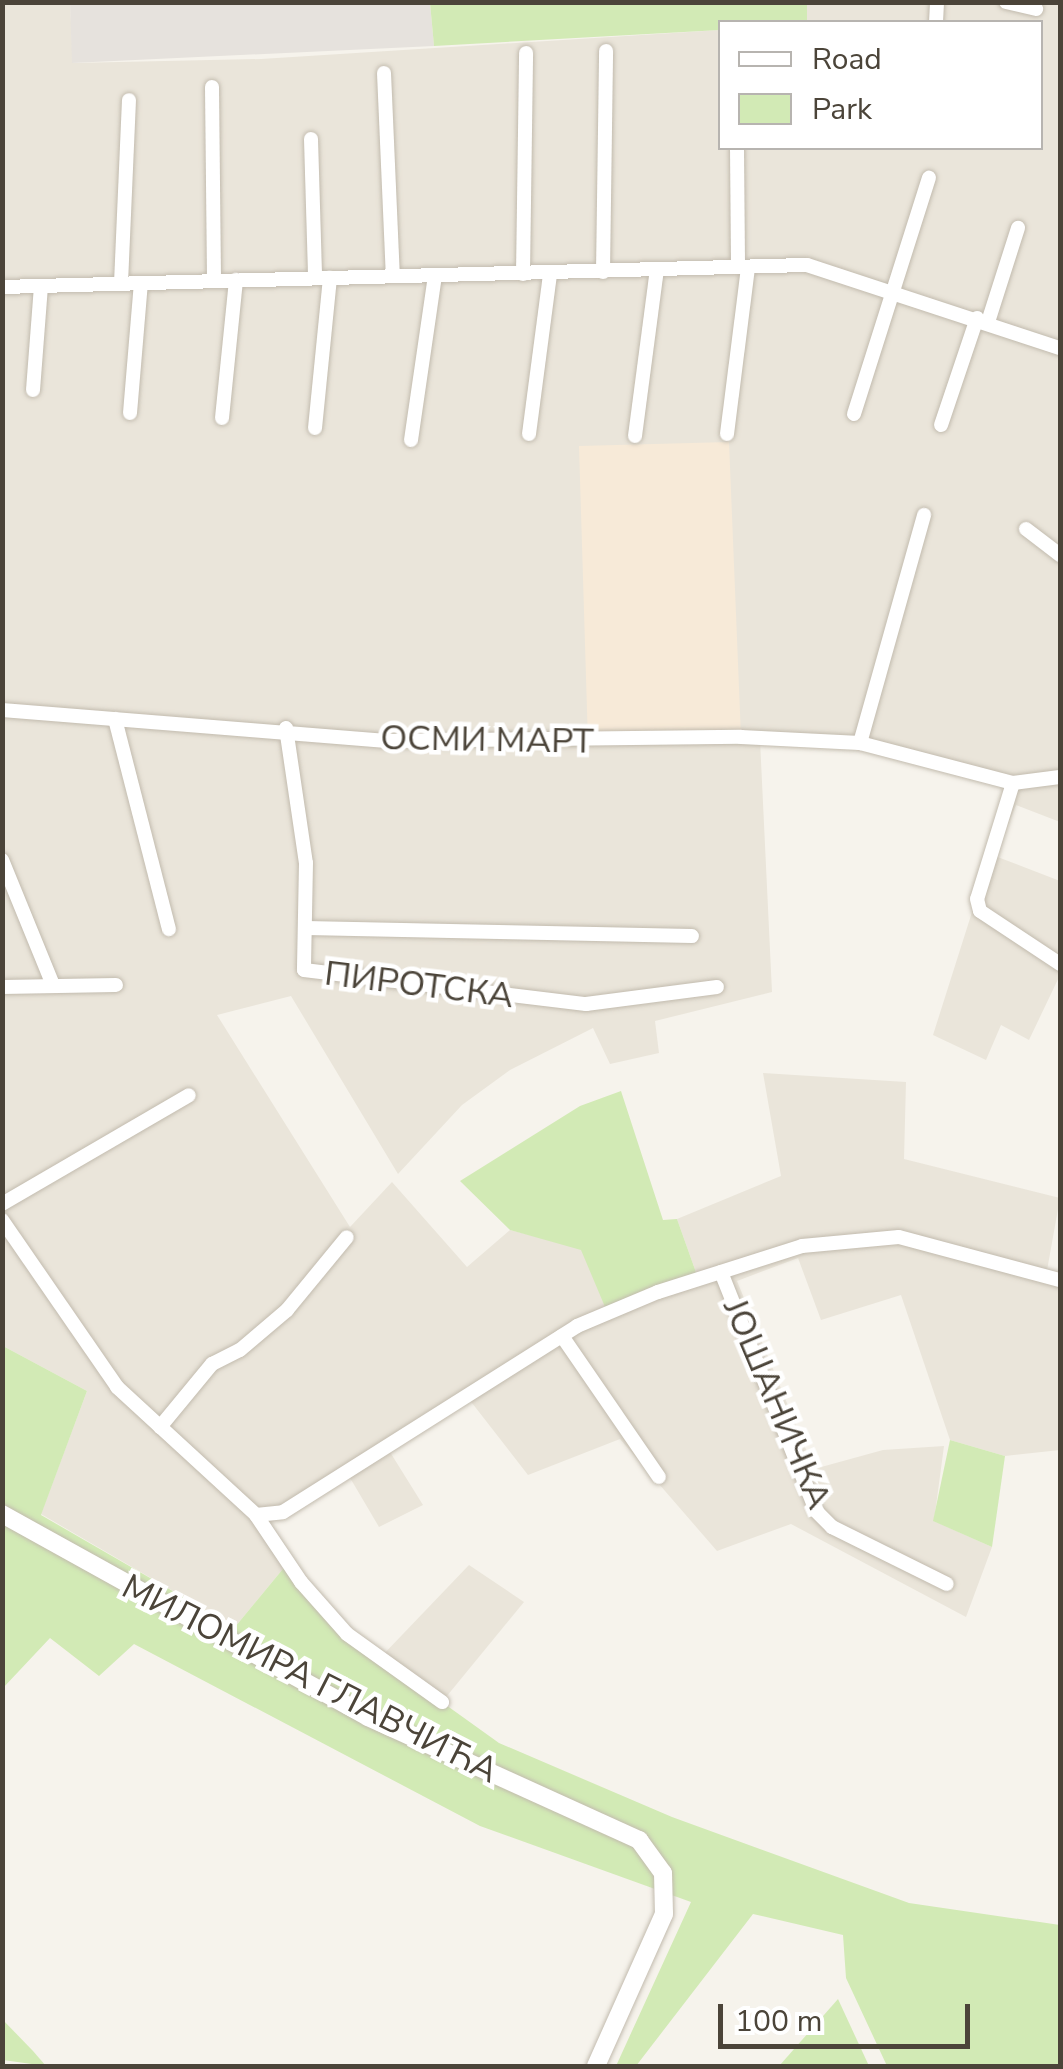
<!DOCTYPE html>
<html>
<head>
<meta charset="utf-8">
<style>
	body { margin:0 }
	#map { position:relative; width:1063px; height:2069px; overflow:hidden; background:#f6f3ec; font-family:"Nunito Sans",sans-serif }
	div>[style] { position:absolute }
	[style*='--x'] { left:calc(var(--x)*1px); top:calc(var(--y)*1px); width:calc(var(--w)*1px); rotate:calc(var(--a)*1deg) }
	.residential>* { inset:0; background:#eae5da }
	.commercial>* { inset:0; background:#f7ead8 }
	.industrial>* { inset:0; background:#e6e2dd }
	.green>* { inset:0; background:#d2eab5 }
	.roads { filter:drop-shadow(0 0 2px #c2bbae) drop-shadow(0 0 2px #c2bbae) }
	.minor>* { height:14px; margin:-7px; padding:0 7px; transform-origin:7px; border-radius:7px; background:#fff }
	.tertiary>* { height:18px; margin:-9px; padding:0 9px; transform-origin:9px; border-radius:9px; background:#fff }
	span { translate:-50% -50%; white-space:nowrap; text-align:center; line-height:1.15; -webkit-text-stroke:9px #fff; paint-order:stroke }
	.street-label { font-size:35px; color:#4b4439 }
	.frame { position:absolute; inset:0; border:5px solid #4b4439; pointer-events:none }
	.legend { position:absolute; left:718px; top:20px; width:325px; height:130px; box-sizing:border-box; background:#fff; border:2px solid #b7b4b0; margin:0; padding:12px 18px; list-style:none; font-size:30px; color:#4b4439 }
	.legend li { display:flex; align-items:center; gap:20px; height:50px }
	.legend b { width:50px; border:2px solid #b7b4b0 }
	.scale { position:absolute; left:718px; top:2004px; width:252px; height:45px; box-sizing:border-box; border:5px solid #4b4439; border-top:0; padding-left:12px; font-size:30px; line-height:35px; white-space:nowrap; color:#4b4439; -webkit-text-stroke:8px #fff; paint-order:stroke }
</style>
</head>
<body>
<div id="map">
	<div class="residential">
		<div style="clip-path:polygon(2px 3px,70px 3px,73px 63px,261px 59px,720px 30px,720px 148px,1040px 148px,1040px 22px,807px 22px,807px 3px,1060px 3px,1060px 822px,1016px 805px,995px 856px,1060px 881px,1060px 975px,1029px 1040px,1001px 1025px,986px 1060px,933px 1035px,1013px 783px,860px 743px,760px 740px,772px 992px,655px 1021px,659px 1053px,610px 1064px,593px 1028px,510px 1070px,462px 1105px,398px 1174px,291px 996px,217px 1015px,350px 1227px,392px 1182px,467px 1267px,510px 1230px,698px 1278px,677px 1219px,781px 1176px,763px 1073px,906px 1082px,904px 1159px,1060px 1198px,1046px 1276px,1060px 1280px,1060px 1450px,1005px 1456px,950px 1440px,901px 1295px,821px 1320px,798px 1258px,737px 1281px,814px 1469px,883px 1450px,944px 1446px,934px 1521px,992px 1547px,966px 1617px,791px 1524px,717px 1551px,620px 1439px,528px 1475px,465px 1394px,385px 1444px,423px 1505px,379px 1527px,346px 1471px,283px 1512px,257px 1515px,287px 1564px,235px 1627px,41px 1514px,87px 1391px,3px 1346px)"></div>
		<div style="clip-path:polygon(469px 1565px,524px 1602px,442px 1702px,380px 1658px)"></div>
	</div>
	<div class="commercial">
		<div style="clip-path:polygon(729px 442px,741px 737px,588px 743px,579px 446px)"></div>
	</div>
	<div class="industrial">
		<div style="clip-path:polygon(70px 3px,430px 3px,434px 46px,72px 63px)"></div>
	</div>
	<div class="green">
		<div style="clip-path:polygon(430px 3px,807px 3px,807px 22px,720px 22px,720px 30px,434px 46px)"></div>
		<div style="clip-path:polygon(621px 1091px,663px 1220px,677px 1219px,698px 1278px,608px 1314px,581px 1250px,510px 1230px,460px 1181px,580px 1106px)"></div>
		<div style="clip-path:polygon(3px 1346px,87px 1391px,41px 1515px,235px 1627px,287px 1564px,347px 1634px,499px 1743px,672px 1817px,909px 1903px,1060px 1925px,1060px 2066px,887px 2066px,846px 1978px,843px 1935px,753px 1914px,636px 2066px,616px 2066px,691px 1902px,480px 1826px,134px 1644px,99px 1676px,50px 1638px,3px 1688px)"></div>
		<div style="clip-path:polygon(950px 1440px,1005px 1456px,992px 1547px,933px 1521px)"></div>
		<div style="clip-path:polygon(838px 1999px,869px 2066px,780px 2065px)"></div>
		<div style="clip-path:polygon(2px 2019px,33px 2051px,46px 2066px,3px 2060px)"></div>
	</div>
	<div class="roads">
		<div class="minor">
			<div style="--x:1006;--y:2;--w:31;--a:13"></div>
			<div style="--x:936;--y:22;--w:20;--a:-87"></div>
			<div style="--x:384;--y:73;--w:203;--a:87.5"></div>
			<div style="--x:212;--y:87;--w:193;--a:89.4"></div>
			<div style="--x:311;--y:139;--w:138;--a:88.3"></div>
			<div style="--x:737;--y:148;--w:119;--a:89.5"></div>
			<div style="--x:603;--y:272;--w:221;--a:-89.2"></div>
			<div style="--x:523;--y:274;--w:221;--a:-89.2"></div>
			<div style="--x:121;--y:283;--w:183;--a:-87.5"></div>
			<div style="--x:2;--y:287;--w:805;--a:-1.57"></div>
			<div style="--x:807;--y:265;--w:266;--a:18.2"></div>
			<div style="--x:988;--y:322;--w:99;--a:-72.3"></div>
			<div style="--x:33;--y:390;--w:104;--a:-85.6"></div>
			<div style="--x:130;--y:413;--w:130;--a:-85.2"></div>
			<div style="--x:854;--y:414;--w:248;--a:-72.4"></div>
			<div style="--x:222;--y:418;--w:139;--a:-84.2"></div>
			<div style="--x:941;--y:425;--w:113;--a:-71.4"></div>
			<div style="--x:315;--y:428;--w:151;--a:-84.3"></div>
			<div style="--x:529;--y:434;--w:161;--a:-82.5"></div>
			<div style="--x:727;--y:434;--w:168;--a:-82.8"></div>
			<div style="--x:635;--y:436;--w:167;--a:-82.5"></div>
			<div style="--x:411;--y:440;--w:166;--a:-81.7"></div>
			<div style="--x:1026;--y:529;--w:43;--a:37.4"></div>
			<div style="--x:2;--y:710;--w:389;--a:4.6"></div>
			<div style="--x:390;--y:741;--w:351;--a:-0.7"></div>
			<div style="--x:741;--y:737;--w:119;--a:2.9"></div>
			<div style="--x:860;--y:743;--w:158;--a:14.7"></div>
			<div style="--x:1013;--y:783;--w:47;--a:-7.3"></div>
			<div style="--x:115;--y:719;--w:217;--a:75.6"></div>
			<div style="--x:286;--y:728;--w:136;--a:81.6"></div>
			<div style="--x:306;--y:863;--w:107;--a:91.1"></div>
			<div style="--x:304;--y:970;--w:284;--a:6.9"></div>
			<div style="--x:586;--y:1004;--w:132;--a:-7.4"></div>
			<div style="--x:860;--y:743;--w:237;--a:-74.3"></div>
			<div style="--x:1013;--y:783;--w:121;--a:107.2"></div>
			<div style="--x:977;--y:899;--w:12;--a:76"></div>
			<div style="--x:980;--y:911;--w:96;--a:33.5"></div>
			<div style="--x:2;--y:860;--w:135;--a:67.8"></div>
			<div style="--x:306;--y:928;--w:386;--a:1.2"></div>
			<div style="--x:2;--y:987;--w:114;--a:-1"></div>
			<div style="--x:2;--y:1204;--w:216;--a:-30.2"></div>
			<div style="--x:2;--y:1220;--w:203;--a:55.4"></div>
			<div style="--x:117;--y:1387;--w:189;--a:42.6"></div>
			<div style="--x:256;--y:1515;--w:27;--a:-6"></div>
			<div style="--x:283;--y:1512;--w:348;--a:-32.3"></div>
			<div style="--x:577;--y:1326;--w:88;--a:-22.8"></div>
			<div style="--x:658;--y:1292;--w:151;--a:-17.7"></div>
			<div style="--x:802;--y:1246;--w:97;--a:-5.3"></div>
			<div style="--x:899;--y:1237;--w:167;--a:15"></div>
			<div style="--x:721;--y:1272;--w:257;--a:68.3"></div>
			<div style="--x:816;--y:1511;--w:23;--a:45"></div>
			<div style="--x:832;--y:1527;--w:128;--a:26.4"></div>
			<div style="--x:562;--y:1336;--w:171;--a:55.5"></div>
			<div style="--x:160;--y:1427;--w:82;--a:-50.5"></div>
			<div style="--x:212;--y:1364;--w:31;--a:-27"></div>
			<div style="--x:240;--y:1350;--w:62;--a:-40.4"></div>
			<div style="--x:287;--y:1310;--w:94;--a:-50.6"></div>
			<div style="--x:256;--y:1515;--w:81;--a:56.1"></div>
			<div style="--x:301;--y:1582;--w:69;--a:48.5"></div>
			<div style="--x:347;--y:1634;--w:117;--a:35.6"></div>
		</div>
		<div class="tertiary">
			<div style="--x:2;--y:1514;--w:419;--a:29"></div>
			<div style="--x:368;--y:1717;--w:298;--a:24.4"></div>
			<div style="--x:639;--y:1840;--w:41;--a:54"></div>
			<div style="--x:663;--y:1873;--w:41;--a:88.6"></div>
			<div style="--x:664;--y:1914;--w:167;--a:114.1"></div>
		</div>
	</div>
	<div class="street-label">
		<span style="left:487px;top:740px;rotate:1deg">ОСМИ МАРТ</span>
		<span style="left:419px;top:985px;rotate:7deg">ПИРОТСКА</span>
		<span style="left:777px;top:1404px;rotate:67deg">ЈОШАНИЧКА</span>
		<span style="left:310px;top:1679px;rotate:27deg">МИЛОМИРА ГЛАВЧИЋА</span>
	</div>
	<div class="frame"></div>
	<ul class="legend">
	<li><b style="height:12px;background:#fff"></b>Road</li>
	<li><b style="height:28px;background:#d2eab5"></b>Park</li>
	</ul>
	<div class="scale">100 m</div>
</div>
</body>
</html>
